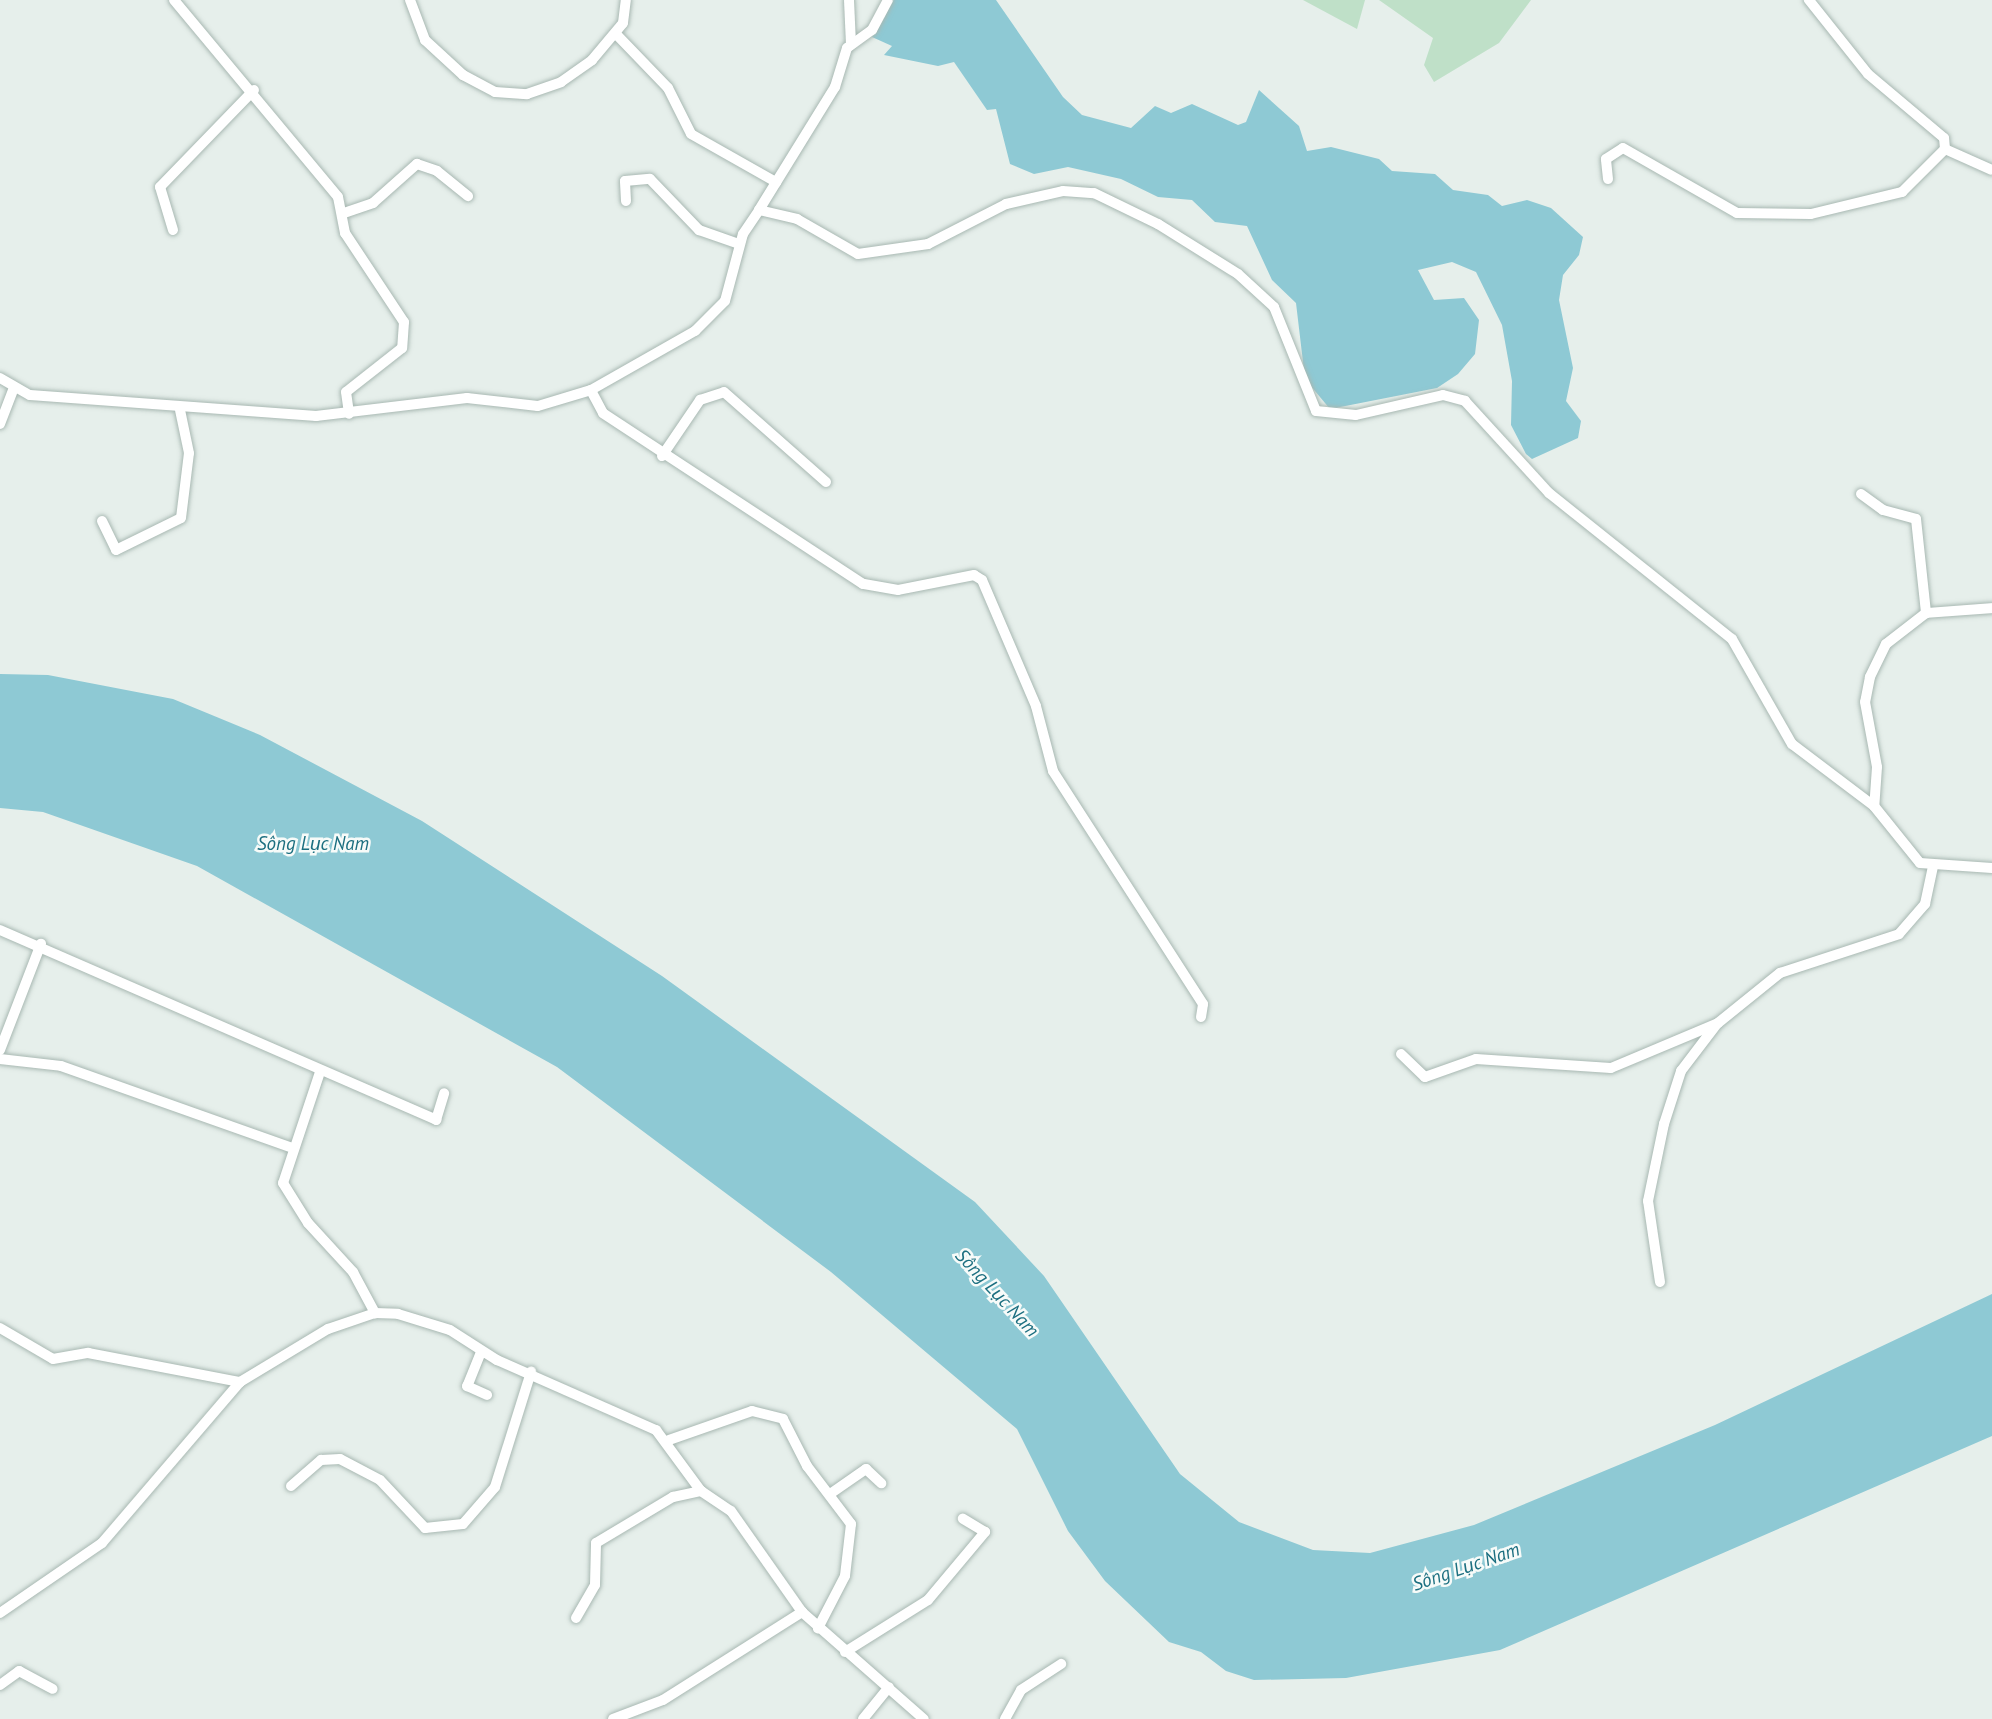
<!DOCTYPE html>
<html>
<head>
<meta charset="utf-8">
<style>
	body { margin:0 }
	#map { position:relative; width:1992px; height:1719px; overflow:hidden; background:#e6efeb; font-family:"PT Sans",sans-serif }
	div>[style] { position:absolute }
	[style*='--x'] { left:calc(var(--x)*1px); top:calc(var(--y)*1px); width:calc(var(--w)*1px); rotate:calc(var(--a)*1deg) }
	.green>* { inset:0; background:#bfe0c8 }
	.water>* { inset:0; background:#8ec9d4 }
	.roads { filter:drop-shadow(0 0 2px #a8b8b2) drop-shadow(0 0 2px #a8b8b2) }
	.minor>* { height:10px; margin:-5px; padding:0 5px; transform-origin:5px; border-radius:5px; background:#fff }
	span { translate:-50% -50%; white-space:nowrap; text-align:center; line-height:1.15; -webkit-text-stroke:5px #f7fbf9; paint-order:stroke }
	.water-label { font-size:19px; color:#1c6f80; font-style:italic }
</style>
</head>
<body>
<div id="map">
	<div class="green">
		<div style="clip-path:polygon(1303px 0,1365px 0,1357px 29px)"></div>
		<div style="clip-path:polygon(1379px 0,1531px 0,1499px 43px,1434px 82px,1424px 65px,1433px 38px)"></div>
	</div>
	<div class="water">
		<div style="clip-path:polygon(891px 0,996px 0,1063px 97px,1082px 115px,1131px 128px,1155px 106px,1171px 113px,1192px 104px,1238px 125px,1246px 122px,1259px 90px,1299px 126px,1307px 151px,1331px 147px,1379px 159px,1392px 171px,1435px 174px,1453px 190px,1488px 195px,1502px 206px,1527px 200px,1551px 208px,1583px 237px,1579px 255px,1563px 275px,1559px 300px,1573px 368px,1566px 401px,1581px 421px,1578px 438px,1532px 459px,1526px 454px,1511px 425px,1512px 381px,1502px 325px,1476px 272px,1452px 262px,1418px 270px,1434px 300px,1464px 298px,1479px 320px,1475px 354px,1458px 374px,1437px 388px,1330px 409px,1305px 379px,1296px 303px,1272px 280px,1247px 226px,1215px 222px,1192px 200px,1158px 197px,1121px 179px,1068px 167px,1034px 174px,1010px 164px,996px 109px,987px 110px,954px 62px,938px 66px,884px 55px,892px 46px,872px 37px)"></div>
		<div style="clip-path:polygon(0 674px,48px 675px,173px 699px,260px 735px,422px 821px,662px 976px,975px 1202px,1044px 1276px,1180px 1474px,1239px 1522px,1313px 1550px,1370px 1553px,1474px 1525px,1715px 1425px,1992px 1294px,1992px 1436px,1500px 1650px,1346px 1678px,1254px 1680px,1226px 1671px,1201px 1652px,1169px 1642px,1105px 1581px,1068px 1531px,1017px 1429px,831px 1272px,557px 1067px,197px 866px,43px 812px,0 808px)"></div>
	</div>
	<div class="roads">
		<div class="minor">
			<div style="--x:174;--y:0;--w:256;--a:50.2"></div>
			<div style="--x:338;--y:197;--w:37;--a:79"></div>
			<div style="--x:345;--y:233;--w:107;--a:56.5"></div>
			<div style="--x:404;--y:322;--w:26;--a:94"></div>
			<div style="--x:402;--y:348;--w:71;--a:141.8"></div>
			<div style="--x:346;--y:392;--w:22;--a:82"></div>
			<div style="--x:410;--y:0;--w:43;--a:69.4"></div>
			<div style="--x:425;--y:40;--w:52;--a:42.6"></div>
			<div style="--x:463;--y:75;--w:36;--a:28"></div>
			<div style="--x:495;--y:92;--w:32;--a:4"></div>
			<div style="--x:527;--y:94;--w:36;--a:-19"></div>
			<div style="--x:561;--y:82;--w:38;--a:-35"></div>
			<div style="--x:592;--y:60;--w:48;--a:-50"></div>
			<div style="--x:623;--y:23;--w:23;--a:-83"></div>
			<div style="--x:849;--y:0;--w:44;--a:87.4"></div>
			<div style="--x:616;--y:34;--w:75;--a:46.1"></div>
			<div style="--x:668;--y:88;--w:51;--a:63.4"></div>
			<div style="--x:691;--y:134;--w:98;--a:29.5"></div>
			<div style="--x:1945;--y:149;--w:51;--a:24.1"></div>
			<div style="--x:1608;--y:179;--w:20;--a:-96"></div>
			<div style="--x:1606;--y:159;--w:20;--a:-33"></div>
			<div style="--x:1623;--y:148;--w:131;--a:29.7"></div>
			<div style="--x:1737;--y:213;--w:74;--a:0.8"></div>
			<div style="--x:1811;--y:214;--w:94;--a:-13.6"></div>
			<div style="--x:1902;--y:192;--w:61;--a:-45"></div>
			<div style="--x:1945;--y:149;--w:11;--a:-95"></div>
			<div style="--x:1944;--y:138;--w:99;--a:-139.9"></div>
			<div style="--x:1868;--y:74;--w:95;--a:-128.6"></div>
			<div style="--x:626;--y:201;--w:20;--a:-93"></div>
			<div style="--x:625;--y:181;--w:25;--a:-5"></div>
			<div style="--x:650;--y:179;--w:71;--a:46.1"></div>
			<div style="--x:699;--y:230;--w:42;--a:19.3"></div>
			<div style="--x:759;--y:210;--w:145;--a:-58.3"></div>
			<div style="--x:835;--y:87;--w:41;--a:-72.9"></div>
			<div style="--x:847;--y:48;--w:31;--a:-36"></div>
			<div style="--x:872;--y:30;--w:34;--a:-62"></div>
			<div style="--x:344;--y:213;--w:31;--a:-19"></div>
			<div style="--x:373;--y:203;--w:59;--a:-41.6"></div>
			<div style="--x:417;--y:164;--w:21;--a:19"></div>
			<div style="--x:437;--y:171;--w:40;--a:39"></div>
			<div style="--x:173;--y:230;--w:45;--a:-106.8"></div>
			<div style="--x:160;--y:187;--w:135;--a:-45.9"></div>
			<div style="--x:0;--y:378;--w:34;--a:30"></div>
			<div style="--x:30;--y:395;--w:287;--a:4.2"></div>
			<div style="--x:316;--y:416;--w:152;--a:-6.8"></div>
			<div style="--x:467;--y:398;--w:71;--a:6.4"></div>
			<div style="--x:538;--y:406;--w:55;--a:-16.8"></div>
			<div style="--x:0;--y:424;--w:39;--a:-69"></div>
			<div style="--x:662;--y:456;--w:68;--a:-55.8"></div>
			<div style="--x:700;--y:400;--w:25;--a:-18"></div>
			<div style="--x:724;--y:392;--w:136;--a:41.4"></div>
			<div style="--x:1861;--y:494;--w:27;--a:36"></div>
			<div style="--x:1883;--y:510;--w:34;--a:15"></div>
			<div style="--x:1916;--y:519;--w:95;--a:83.9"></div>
			<div style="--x:1926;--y:613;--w:51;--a:142.2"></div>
			<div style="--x:1886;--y:644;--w:37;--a:116"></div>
			<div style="--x:1870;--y:677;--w:25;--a:101"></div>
			<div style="--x:1865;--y:702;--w:66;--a:79.5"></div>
			<div style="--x:1877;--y:767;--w:39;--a:94"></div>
			<div style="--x:102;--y:521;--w:32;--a:64"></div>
			<div style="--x:116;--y:550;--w:72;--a:-26.2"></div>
			<div style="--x:181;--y:518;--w:65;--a:-83"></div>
			<div style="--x:189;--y:453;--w:44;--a:-101.8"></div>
			<div style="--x:1926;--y:613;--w:66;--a:-4.3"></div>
			<div style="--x:0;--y:930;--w:476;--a:23.5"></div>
			<div style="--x:436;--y:1120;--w:28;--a:-73"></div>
			<div style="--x:1201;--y:1017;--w:13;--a:-81"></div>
			<div style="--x:1203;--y:1004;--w:277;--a:-122.8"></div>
			<div style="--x:1053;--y:771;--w:67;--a:-104.7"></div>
			<div style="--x:1036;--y:706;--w:137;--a:-113.2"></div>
			<div style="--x:982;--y:580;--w:9;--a:-148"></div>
			<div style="--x:974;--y:575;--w:77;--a:168.8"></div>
			<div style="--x:898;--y:590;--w:36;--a:-170"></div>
			<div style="--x:863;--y:584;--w:311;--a:-146.7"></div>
			<div style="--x:603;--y:413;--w:26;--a:-118"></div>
			<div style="--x:591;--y:390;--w:120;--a:-29.6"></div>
			<div style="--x:695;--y:331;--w:42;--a:-45"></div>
			<div style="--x:725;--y:301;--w:69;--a:-75"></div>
			<div style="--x:743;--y:234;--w:29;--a:-56"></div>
			<div style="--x:759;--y:210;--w:39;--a:13"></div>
			<div style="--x:797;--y:219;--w:70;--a:29.8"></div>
			<div style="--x:858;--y:254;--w:71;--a:-8.1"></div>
			<div style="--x:928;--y:244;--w:88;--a:-27.1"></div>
			<div style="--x:1006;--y:204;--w:58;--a:-12.8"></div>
			<div style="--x:1063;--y:191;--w:31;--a:4"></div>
			<div style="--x:1094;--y:193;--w:71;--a:25.8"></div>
			<div style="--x:1158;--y:224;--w:94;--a:32"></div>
			<div style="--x:1238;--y:274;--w:49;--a:42.5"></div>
			<div style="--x:1274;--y:307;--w:112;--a:68"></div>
			<div style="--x:1316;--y:411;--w:40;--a:5.7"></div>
			<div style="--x:1356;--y:415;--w:89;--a:-12.9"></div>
			<div style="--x:1443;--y:395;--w:23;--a:15"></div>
			<div style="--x:1465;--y:401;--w:125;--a:47.6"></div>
			<div style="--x:1549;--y:493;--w:234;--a:38.6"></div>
			<div style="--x:1732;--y:639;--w:121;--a:60.3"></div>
			<div style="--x:1792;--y:744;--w:103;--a:37.1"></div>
			<div style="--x:1874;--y:806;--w:73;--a:51.1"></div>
			<div style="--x:1920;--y:863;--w:72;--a:4"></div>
			<div style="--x:0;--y:1050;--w:114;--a:-68.9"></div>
			<div style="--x:1401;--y:1054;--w:33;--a:44"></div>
			<div style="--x:1425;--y:1077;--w:54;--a:-19.4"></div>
			<div style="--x:1476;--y:1059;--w:135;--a:3.8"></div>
			<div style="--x:1611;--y:1068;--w:116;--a:-22.8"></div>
			<div style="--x:1718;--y:1023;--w:80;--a:-38.9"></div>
			<div style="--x:1780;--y:973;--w:125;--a:-18.1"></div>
			<div style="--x:1899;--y:934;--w:40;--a:-49"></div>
			<div style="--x:1925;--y:904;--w:39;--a:-78"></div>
			<div style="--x:0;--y:1059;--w:61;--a:6.5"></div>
			<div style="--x:61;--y:1066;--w:243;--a:19.5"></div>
			<div style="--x:320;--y:1072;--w:117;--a:108.4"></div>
			<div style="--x:283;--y:1183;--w:47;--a:58"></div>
			<div style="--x:308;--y:1223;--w:67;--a:47.4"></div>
			<div style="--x:353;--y:1272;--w:47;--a:61.8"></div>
			<div style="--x:1660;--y:1282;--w:82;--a:-98.4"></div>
			<div style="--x:1648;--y:1201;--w:79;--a:-78.3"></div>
			<div style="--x:1664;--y:1124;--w:56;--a:-72.2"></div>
			<div style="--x:1681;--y:1071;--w:58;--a:-52.7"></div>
			<div style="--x:0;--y:1328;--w:61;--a:30.3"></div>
			<div style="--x:53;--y:1359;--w:36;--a:-10"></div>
			<div style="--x:88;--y:1353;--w:155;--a:10.8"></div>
			<div style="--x:481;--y:1352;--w:37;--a:112"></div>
			<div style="--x:467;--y:1386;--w:22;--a:24"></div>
			<div style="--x:669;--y:1440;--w:88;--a:-19.3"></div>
			<div style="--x:752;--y:1411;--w:32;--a:14"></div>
			<div style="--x:783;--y:1419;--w:53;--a:62.9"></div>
			<div style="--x:807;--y:1466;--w:73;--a:52.8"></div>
			<div style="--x:851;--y:1524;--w:52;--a:96.6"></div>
			<div style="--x:845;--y:1576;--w:59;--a:117.4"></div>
			<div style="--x:291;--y:1486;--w:40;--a:-41"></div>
			<div style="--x:321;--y:1460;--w:19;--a:-3"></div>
			<div style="--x:340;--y:1459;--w:45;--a:27.7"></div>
			<div style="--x:380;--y:1480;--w:66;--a:46.8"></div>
			<div style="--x:425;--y:1528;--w:38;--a:-6"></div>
			<div style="--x:463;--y:1524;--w:49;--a:-49.1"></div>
			<div style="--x:495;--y:1487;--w:121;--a:-72.6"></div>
			<div style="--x:830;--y:1494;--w:44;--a:-34.8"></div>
			<div style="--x:866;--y:1469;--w:21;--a:43"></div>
			<div style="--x:0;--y:1613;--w:124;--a:-34.5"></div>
			<div style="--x:102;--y:1543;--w:212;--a:-49.4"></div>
			<div style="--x:240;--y:1382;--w:103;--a:-31.1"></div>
			<div style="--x:328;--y:1329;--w:50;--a:-18.8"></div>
			<div style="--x:375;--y:1313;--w:23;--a:2"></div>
			<div style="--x:398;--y:1314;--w:54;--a:17.1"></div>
			<div style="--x:450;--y:1330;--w:56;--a:32.6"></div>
			<div style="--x:497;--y:1360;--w:174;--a:23.8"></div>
			<div style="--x:656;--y:1430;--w:76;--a:53.6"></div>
			<div style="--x:701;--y:1491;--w:36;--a:34"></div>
			<div style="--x:731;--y:1511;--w:123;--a:54.9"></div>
			<div style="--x:802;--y:1612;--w:162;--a:41.3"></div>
			<div style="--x:576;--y:1618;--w:38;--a:-60"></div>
			<div style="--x:595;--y:1585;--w:42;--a:-88.6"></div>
			<div style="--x:596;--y:1543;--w:90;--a:-30.9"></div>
			<div style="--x:673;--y:1497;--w:29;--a:-12"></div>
			<div style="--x:845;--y:1652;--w:98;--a:-32.1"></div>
			<div style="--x:928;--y:1600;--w:89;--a:-50"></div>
			<div style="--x:985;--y:1532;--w:26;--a:-149"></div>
			<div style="--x:0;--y:1685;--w:24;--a:-36"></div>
			<div style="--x:19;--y:1671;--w:38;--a:28"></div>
			<div style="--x:613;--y:1719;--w:53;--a:-20.8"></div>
			<div style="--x:663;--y:1700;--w:165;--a:-32.3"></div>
			<div style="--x:863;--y:1719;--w:41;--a:-50.9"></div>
			<div style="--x:1005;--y:1719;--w:33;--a:-61"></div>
			<div style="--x:1021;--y:1690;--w:48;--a:-33"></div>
		</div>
	</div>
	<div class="water-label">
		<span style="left:313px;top:844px">Sông Lục Nam</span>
		<span style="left:997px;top:1293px;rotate:47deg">Sông Lục Nam</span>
		<span style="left:1466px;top:1567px;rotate:-19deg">Sông Lục Nam</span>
	</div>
</div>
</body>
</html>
